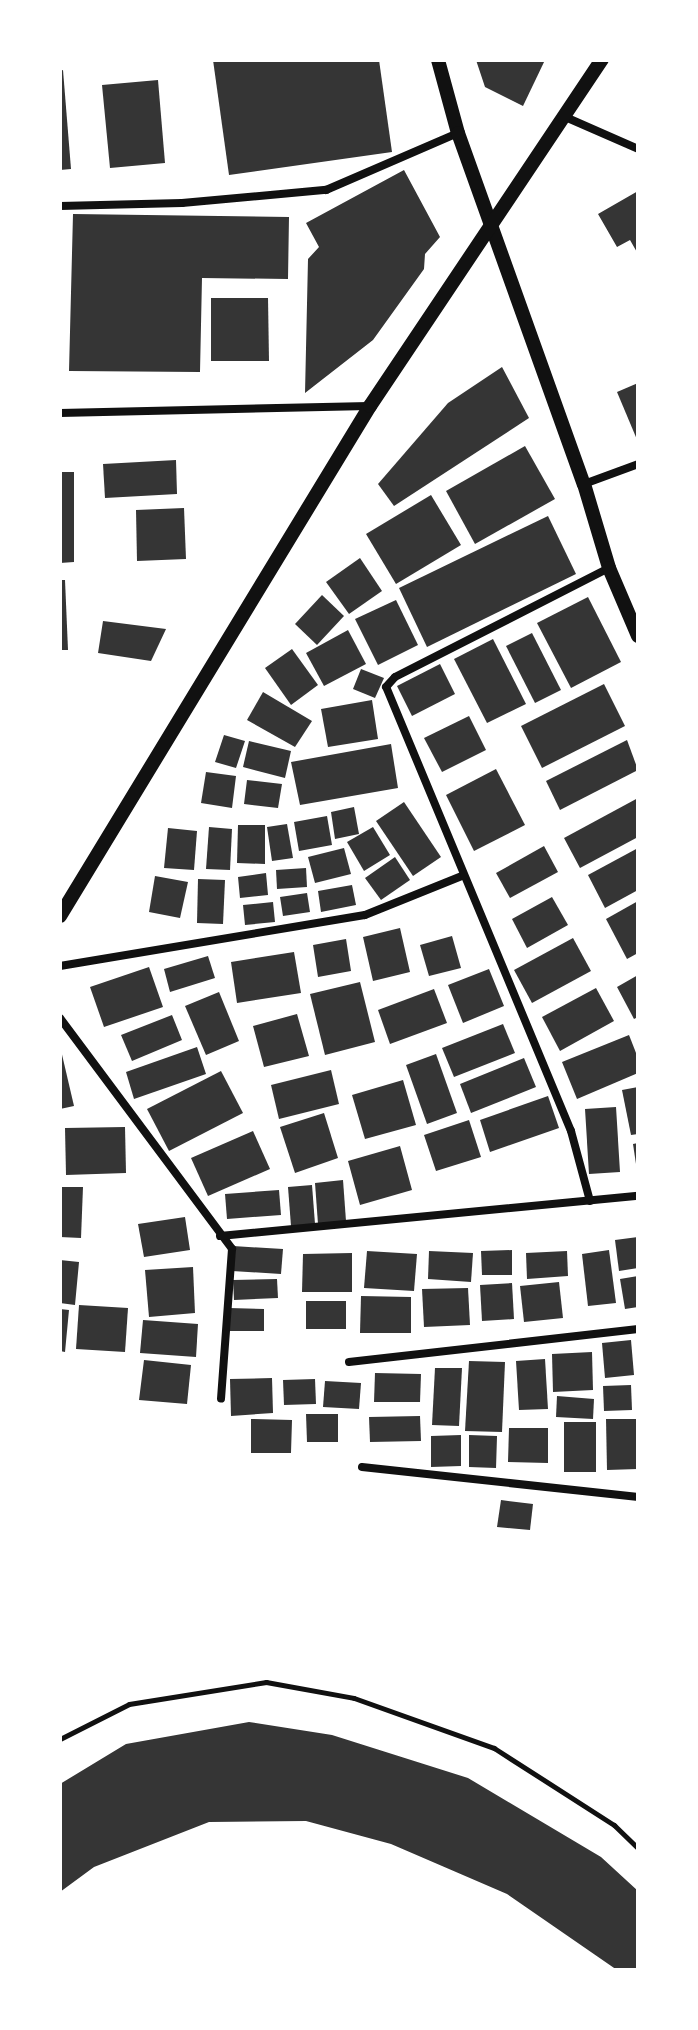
<!DOCTYPE html>
<html>
<head>
<meta charset="utf-8">
<style>
	body { margin:0 }
	#map { position:relative; width:698px; height:2030px; overflow:hidden; background:#fff; font-family:"Exo 2",sans-serif }
	div>[style] { position:absolute }
	[style*='--x'] { left:calc(var(--x)*1px); top:calc(var(--y)*1px); width:calc(var(--w)*1px); rotate:calc(var(--a)*1deg) }
	.building>* { inset:0; background:#353535 }
	.path>* { height:5px; margin:-2.5px; padding:0 2.5px; transform-origin:2.5px; border-radius:2.5px; background:#111 }
	.minor>* { height:8px; margin:-4px; padding:0 4px; transform-origin:4px; border-radius:4px; background:#111 }
	.tertiary>* { height:14px; margin:-7px; padding:0 7px; transform-origin:7px; border-radius:7px; background:#111 }
	span { translate:-50% -50%; white-space:nowrap; text-align:center; line-height:1.15; -webkit-text-stroke:6px #fff; paint-order:stroke }
	.frame { position:absolute; inset:0; border:62px solid #fff; pointer-events:none }
</style>
</head>
<body>
<div id="map">
	<div class="building">
		<div style="clip-path:polygon(213px 60px,379px 60px,392px 152px,229px 175px)"></div>
		<div style="clip-path:polygon(476px 60px,545px 60px,523px 106px,485px 87px)"></div>
		<div style="clip-path:polygon(63px 70px,71px 169px,60px 170px,60px 71px)"></div>
		<div style="clip-path:polygon(158px 80px,165px 163px,110px 168px,102px 85px)"></div>
		<div style="clip-path:polygon(404px 170px,440px 237px,425px 254px,424px 269px,373px 340px,305px 393px,308px 259px,319px 247px,306px 223px)"></div>
		<div style="clip-path:polygon(638px 191px,638px 254px,630px 240px,617px 247px,598px 214px)"></div>
		<div style="clip-path:polygon(73px 214px,289px 217px,288px 279px,202px 278px,200px 372px,69px 371px)"></div>
		<div style="clip-path:polygon(211px 298px,268px 298px,269px 361px,211px 361px)"></div>
		<div style="clip-path:polygon(502px 367px,529px 418px,394px 506px,378px 484px,448px 403px)"></div>
		<div style="clip-path:polygon(638px 383px,638px 442px,617px 392px)"></div>
		<div style="clip-path:polygon(525px 446px,555px 499px,475px 544px,446px 491px)"></div>
		<div style="clip-path:polygon(176px 460px,177px 494px,105px 498px,103px 464px)"></div>
		<div style="clip-path:polygon(60px 472px,74px 472px,74px 562px,60px 563px)"></div>
		<div style="clip-path:polygon(431px 495px,461px 545px,396px 584px,366px 534px)"></div>
		<div style="clip-path:polygon(184px 508px,186px 559px,137px 561px,136px 510px)"></div>
		<div style="clip-path:polygon(548px 516px,576px 574px,427px 647px,399px 588px)"></div>
		<div style="clip-path:polygon(360px 558px,382px 591px,349px 614px,326px 582px)"></div>
		<div style="clip-path:polygon(60px 580px,65px 580px,68px 650px,60px 650px)"></div>
		<div style="clip-path:polygon(322px 595px,344px 616px,317px 645px,295px 624px)"></div>
		<div style="clip-path:polygon(588px 597px,621px 662px,571px 688px,537px 623px)"></div>
		<div style="clip-path:polygon(396px 600px,418px 645px,378px 665px,355px 619px)"></div>
		<div style="clip-path:polygon(103px 621px,166px 629px,151px 661px,98px 653px)"></div>
		<div style="clip-path:polygon(348px 630px,366px 664px,324px 686px,306px 653px)"></div>
		<div style="clip-path:polygon(532px 633px,561px 690px,535px 703px,506px 646px)"></div>
		<div style="clip-path:polygon(493px 639px,526px 704px,487px 723px,454px 659px)"></div>
		<div style="clip-path:polygon(292px 649px,318px 685px,291px 705px,265px 668px)"></div>
		<div style="clip-path:polygon(440px 664px,455px 694px,412px 716px,397px 686px)"></div>
		<div style="clip-path:polygon(361px 669px,384px 678px,375px 698px,353px 689px)"></div>
		<div style="clip-path:polygon(604px 684px,625px 726px,542px 768px,521px 726px)"></div>
		<div style="clip-path:polygon(263px 692px,312px 721px,295px 747px,247px 720px)"></div>
		<div style="clip-path:polygon(372px 700px,378px 739px,328px 747px,321px 709px)"></div>
		<div style="clip-path:polygon(469px 716px,486px 750px,442px 772px,424px 738px)"></div>
		<div style="clip-path:polygon(224px 735px,245px 741px,236px 768px,215px 762px)"></div>
		<div style="clip-path:polygon(627px 740px,638px 770px,560px 810px,546px 781px)"></div>
		<div style="clip-path:polygon(249px 741px,291px 751px,285px 778px,243px 767px)"></div>
		<div style="clip-path:polygon(391px 744px,398px 788px,300px 805px,291px 762px)"></div>
		<div style="clip-path:polygon(496px 769px,525px 825px,474px 851px,446px 795px)"></div>
		<div style="clip-path:polygon(206px 772px,236px 776px,232px 808px,201px 803px)"></div>
		<div style="clip-path:polygon(247px 780px,282px 784px,278px 808px,244px 804px)"></div>
		<div style="clip-path:polygon(638px 798px,638px 837px,580px 868px,564px 838px)"></div>
		<div style="clip-path:polygon(404px 802px,441px 857px,413px 876px,376px 821px)"></div>
		<div style="clip-path:polygon(354px 807px,359px 834px,335px 839px,331px 812px)"></div>
		<div style="clip-path:polygon(327px 816px,332px 845px,299px 851px,294px 822px)"></div>
		<div style="clip-path:polygon(287px 824px,293px 858px,272px 861px,267px 827px)"></div>
		<div style="clip-path:polygon(238px 825px,265px 825px,265px 864px,237px 863px)"></div>
		<div style="clip-path:polygon(209px 827px,232px 829px,230px 870px,206px 869px)"></div>
		<div style="clip-path:polygon(373px 827px,390px 855px,364px 871px,347px 842px)"></div>
		<div style="clip-path:polygon(168px 828px,197px 831px,194px 870px,164px 868px)"></div>
		<div style="clip-path:polygon(544px 846px,558px 872px,510px 898px,496px 873px)"></div>
		<div style="clip-path:polygon(344px 848px,351px 874px,315px 883px,308px 857px)"></div>
		<div style="clip-path:polygon(638px 848px,638px 890px,605px 908px,588px 875px)"></div>
		<div style="clip-path:polygon(395px 857px,410px 880px,381px 900px,365px 878px)"></div>
		<div style="clip-path:polygon(306px 868px,307px 887px,277px 889px,276px 870px)"></div>
		<div style="clip-path:polygon(266px 873px,268px 895px,240px 898px,238px 877px)"></div>
		<div style="clip-path:polygon(155px 876px,188px 882px,180px 918px,149px 912px)"></div>
		<div style="clip-path:polygon(198px 879px,225px 880px,223px 924px,197px 923px)"></div>
		<div style="clip-path:polygon(352px 885px,356px 905px,321px 912px,318px 891px)"></div>
		<div style="clip-path:polygon(307px 893px,310px 912px,283px 916px,280px 897px)"></div>
		<div style="clip-path:polygon(552px 897px,568px 925px,527px 948px,512px 919px)"></div>
		<div style="clip-path:polygon(638px 901px,638px 953px,627px 959px,606px 919px)"></div>
		<div style="clip-path:polygon(273px 902px,275px 922px,245px 925px,243px 905px)"></div>
		<div style="clip-path:polygon(400px 928px,410px 972px,373px 981px,363px 937px)"></div>
		<div style="clip-path:polygon(452px 936px,461px 968px,429px 976px,420px 945px)"></div>
		<div style="clip-path:polygon(573px 938px,591px 971px,532px 1003px,514px 970px)"></div>
		<div style="clip-path:polygon(346px 939px,351px 971px,318px 977px,313px 945px)"></div>
		<div style="clip-path:polygon(294px 952px,301px 993px,237px 1003px,231px 962px)"></div>
		<div style="clip-path:polygon(208px 956px,215px 978px,170px 992px,164px 969px)"></div>
		<div style="clip-path:polygon(149px 967px,163px 1007px,104px 1027px,90px 987px)"></div>
		<div style="clip-path:polygon(489px 969px,504px 1006px,463px 1023px,448px 985px)"></div>
		<div style="clip-path:polygon(638px 975px,638px 1017px,634px 1019px,617px 987px)"></div>
		<div style="clip-path:polygon(360px 982px,375px 1042px,325px 1055px,310px 994px)"></div>
		<div style="clip-path:polygon(596px 988px,614px 1021px,560px 1051px,542px 1017px)"></div>
		<div style="clip-path:polygon(434px 989px,447px 1023px,390px 1044px,378px 1010px)"></div>
		<div style="clip-path:polygon(219px 992px,239px 1041px,206px 1055px,185px 1006px)"></div>
		<div style="clip-path:polygon(297px 1014px,309px 1056px,264px 1067px,253px 1026px)"></div>
		<div style="clip-path:polygon(172px 1015px,182px 1040px,132px 1061px,121px 1035px)"></div>
		<div style="clip-path:polygon(503px 1024px,515px 1053px,454px 1077px,442px 1048px)"></div>
		<div style="clip-path:polygon(629px 1035px,638px 1058px,638px 1073px,577px 1099px,562px 1062px)"></div>
		<div style="clip-path:polygon(60px 1046px,74px 1106px,60px 1109px)"></div>
		<div style="clip-path:polygon(197px 1047px,206px 1074px,134px 1099px,126px 1072px)"></div>
		<div style="clip-path:polygon(436px 1054px,457px 1113px,427px 1124px,406px 1065px)"></div>
		<div style="clip-path:polygon(524px 1058px,536px 1087px,471px 1113px,460px 1084px)"></div>
		<div style="clip-path:polygon(331px 1070px,339px 1104px,279px 1119px,271px 1085px)"></div>
		<div style="clip-path:polygon(221px 1071px,243px 1113px,169px 1151px,147px 1109px)"></div>
		<div style="clip-path:polygon(403px 1080px,416px 1125px,365px 1139px,352px 1095px)"></div>
		<div style="clip-path:polygon(638px 1087px,638px 1134px,631px 1135px,622px 1090px)"></div>
		<div style="clip-path:polygon(548px 1096px,559px 1128px,490px 1152px,480px 1120px)"></div>
		<div style="clip-path:polygon(616px 1107px,620px 1172px,589px 1174px,585px 1109px)"></div>
		<div style="clip-path:polygon(324px 1113px,338px 1158px,295px 1173px,280px 1127px)"></div>
		<div style="clip-path:polygon(469px 1120px,481px 1157px,436px 1171px,424px 1135px)"></div>
		<div style="clip-path:polygon(125px 1127px,126px 1173px,66px 1175px,65px 1128px)"></div>
		<div style="clip-path:polygon(253px 1131px,270px 1169px,208px 1196px,191px 1158px)"></div>
		<div style="clip-path:polygon(638px 1143px,638px 1164px,636px 1164px,633px 1144px)"></div>
		<div style="clip-path:polygon(400px 1146px,412px 1190px,360px 1205px,348px 1161px)"></div>
		<div style="clip-path:polygon(343px 1180px,346px 1221px,318px 1224px,315px 1183px)"></div>
		<div style="clip-path:polygon(312px 1185px,315px 1224px,291px 1226px,288px 1187px)"></div>
		<div style="clip-path:polygon(60px 1187px,83px 1187px,81px 1238px,60px 1237px)"></div>
		<div style="clip-path:polygon(279px 1190px,281px 1215px,227px 1219px,225px 1194px)"></div>
		<div style="clip-path:polygon(185px 1217px,190px 1250px,144px 1257px,138px 1224px)"></div>
		<div style="clip-path:polygon(638px 1237px,638px 1268px,619px 1271px,615px 1240px)"></div>
		<div style="clip-path:polygon(233px 1246px,283px 1249px,281px 1274px,232px 1271px)"></div>
		<div style="clip-path:polygon(512px 1250px,512px 1275px,482px 1275px,481px 1251px)"></div>
		<div style="clip-path:polygon(609px 1250px,616px 1303px,588px 1306px,582px 1254px)"></div>
		<div style="clip-path:polygon(367px 1251px,417px 1254px,414px 1291px,364px 1288px)"></div>
		<div style="clip-path:polygon(429px 1251px,473px 1253px,471px 1282px,428px 1279px)"></div>
		<div style="clip-path:polygon(567px 1251px,568px 1276px,527px 1279px,526px 1253px)"></div>
		<div style="clip-path:polygon(352px 1253px,352px 1292px,302px 1292px,303px 1254px)"></div>
		<div style="clip-path:polygon(60px 1260px,79px 1262px,75px 1305px,60px 1303px)"></div>
		<div style="clip-path:polygon(193px 1267px,195px 1313px,149px 1317px,145px 1270px)"></div>
		<div style="clip-path:polygon(638px 1276px,638px 1307px,625px 1309px,620px 1279px)"></div>
		<div style="clip-path:polygon(277px 1279px,278px 1298px,234px 1300px,233px 1280px)"></div>
		<div style="clip-path:polygon(559px 1282px,563px 1318px,524px 1322px,520px 1286px)"></div>
		<div style="clip-path:polygon(512px 1283px,514px 1319px,482px 1321px,480px 1285px)"></div>
		<div style="clip-path:polygon(468px 1288px,470px 1325px,424px 1327px,422px 1289px)"></div>
		<div style="clip-path:polygon(361px 1296px,411px 1297px,411px 1333px,360px 1333px)"></div>
		<div style="clip-path:polygon(306px 1301px,346px 1301px,346px 1329px,306px 1329px)"></div>
		<div style="clip-path:polygon(79px 1305px,128px 1308px,125px 1352px,76px 1349px)"></div>
		<div style="clip-path:polygon(229px 1308px,264px 1309px,264px 1331px,229px 1331px)"></div>
		<div style="clip-path:polygon(60px 1309px,69px 1310px,65px 1352px,60px 1351px)"></div>
		<div style="clip-path:polygon(143px 1320px,198px 1324px,196px 1357px,140px 1353px)"></div>
		<div style="clip-path:polygon(631px 1340px,634px 1375px,605px 1378px,602px 1343px)"></div>
		<div style="clip-path:polygon(592px 1352px,593px 1390px,553px 1392px,552px 1354px)"></div>
		<div style="clip-path:polygon(545px 1359px,548px 1409px,519px 1410px,516px 1361px)"></div>
		<div style="clip-path:polygon(144px 1360px,191px 1365px,187px 1404px,139px 1400px)"></div>
		<div style="clip-path:polygon(469px 1361px,505px 1362px,502px 1432px,465px 1431px)"></div>
		<div style="clip-path:polygon(435px 1368px,462px 1368px,459px 1426px,432px 1425px)"></div>
		<div style="clip-path:polygon(375px 1373px,421px 1374px,420px 1402px,374px 1402px)"></div>
		<div style="clip-path:polygon(272px 1378px,273px 1413px,231px 1416px,230px 1379px)"></div>
		<div style="clip-path:polygon(315px 1379px,316px 1404px,284px 1405px,283px 1380px)"></div>
		<div style="clip-path:polygon(325px 1381px,361px 1383px,359px 1409px,323px 1407px)"></div>
		<div style="clip-path:polygon(631px 1385px,632px 1410px,604px 1411px,603px 1386px)"></div>
		<div style="clip-path:polygon(557px 1396px,594px 1399px,593px 1419px,556px 1417px)"></div>
		<div style="clip-path:polygon(306px 1414px,338px 1414px,338px 1442px,307px 1442px)"></div>
		<div style="clip-path:polygon(420px 1416px,421px 1441px,370px 1442px,369px 1417px)"></div>
		<div style="clip-path:polygon(251px 1419px,292px 1420px,291px 1453px,251px 1453px)"></div>
		<div style="clip-path:polygon(606px 1419px,638px 1419px,638px 1469px,607px 1470px)"></div>
		<div style="clip-path:polygon(564px 1422px,596px 1422px,596px 1472px,564px 1472px)"></div>
		<div style="clip-path:polygon(509px 1428px,548px 1428px,548px 1463px,508px 1462px)"></div>
		<div style="clip-path:polygon(461px 1435px,461px 1466px,431px 1467px,431px 1436px)"></div>
		<div style="clip-path:polygon(469px 1435px,497px 1436px,496px 1468px,469px 1467px)"></div>
		<div style="clip-path:polygon(501px 1500px,533px 1504px,530px 1530px,497px 1527px)"></div>
		<div style="clip-path:polygon(249px 1722px,332px 1735px,468px 1778px,601px 1857px,638px 1891px,638px 1970px,617px 1970px,507px 1894px,391px 1844px,306px 1821px,209px 1822px,94px 1867px,60px 1892px,60px 1784px,126px 1744px)"></div>
	</div>
	<div class="path">
		<div style="--x:60;--y:1739;--w:77;--a:-26.9"></div>
		<div style="--x:129;--y:1704;--w:139;--a:-9.1"></div>
		<div style="--x:266;--y:1682;--w:89;--a:10.3"></div>
		<div style="--x:354;--y:1698;--w:149;--a:19.7"></div>
		<div style="--x:494;--y:1748;--w:143;--a:32.7"></div>
		<div style="--x:614;--y:1825;--w:33;--a:44"></div>
	</div>
	<div class="minor">
		<div style="--x:563;--y:116;--w:82;--a:23.7"></div>
		<div style="--x:60;--y:206;--w:122;--a:-1.4"></div>
		<div style="--x:182;--y:203;--w:145;--a:-5.2"></div>
		<div style="--x:326;--y:190;--w:144;--a:-23.4"></div>
		<div style="--x:60;--y:413;--w:309;--a:-1.3"></div>
		<div style="--x:584;--y:484;--w:58;--a:-20.3"></div>
		<div style="--x:60;--y:966;--w:309;--a:-9.5"></div>
		<div style="--x:365;--y:915;--w:105;--a:-21.9"></div>
		<div style="--x:60;--y:1018;--w:288;--a:53.3"></div>
		<div style="--x:232;--y:1249;--w:150;--a:94.2"></div>
		<div style="--x:590;--y:1201;--w:73;--a:-105.2"></div>
		<div style="--x:571;--y:1131;--w:481;--a:-112.6"></div>
		<div style="--x:386;--y:687;--w:13;--a:-48"></div>
		<div style="--x:395;--y:677;--w:240;--a:-27"></div>
		<div style="--x:220;--y:1236;--w:420;--a:-5.5"></div>
		<div style="--x:349;--y:1362;--w:291;--a:-6.5"></div>
		<div style="--x:362;--y:1467;--w:278;--a:6.2"></div>
	</div>
	<div class="tertiary">
		<div style="--x:438;--y:60;--w:76;--a:74.7"></div>
		<div style="--x:458;--y:133;--w:373;--a:70.3"></div>
		<div style="--x:584;--y:484;--w:88;--a:73.4"></div>
		<div style="--x:609;--y:568;--w:74;--a:66.9"></div>
		<div style="--x:60;--y:916;--w:597;--a:-58.71"></div>
		<div style="--x:370;--y:406;--w:417;--a:-56.2"></div>
	</div>
	<div class="frame"></div>
</div>
</body>
</html>
